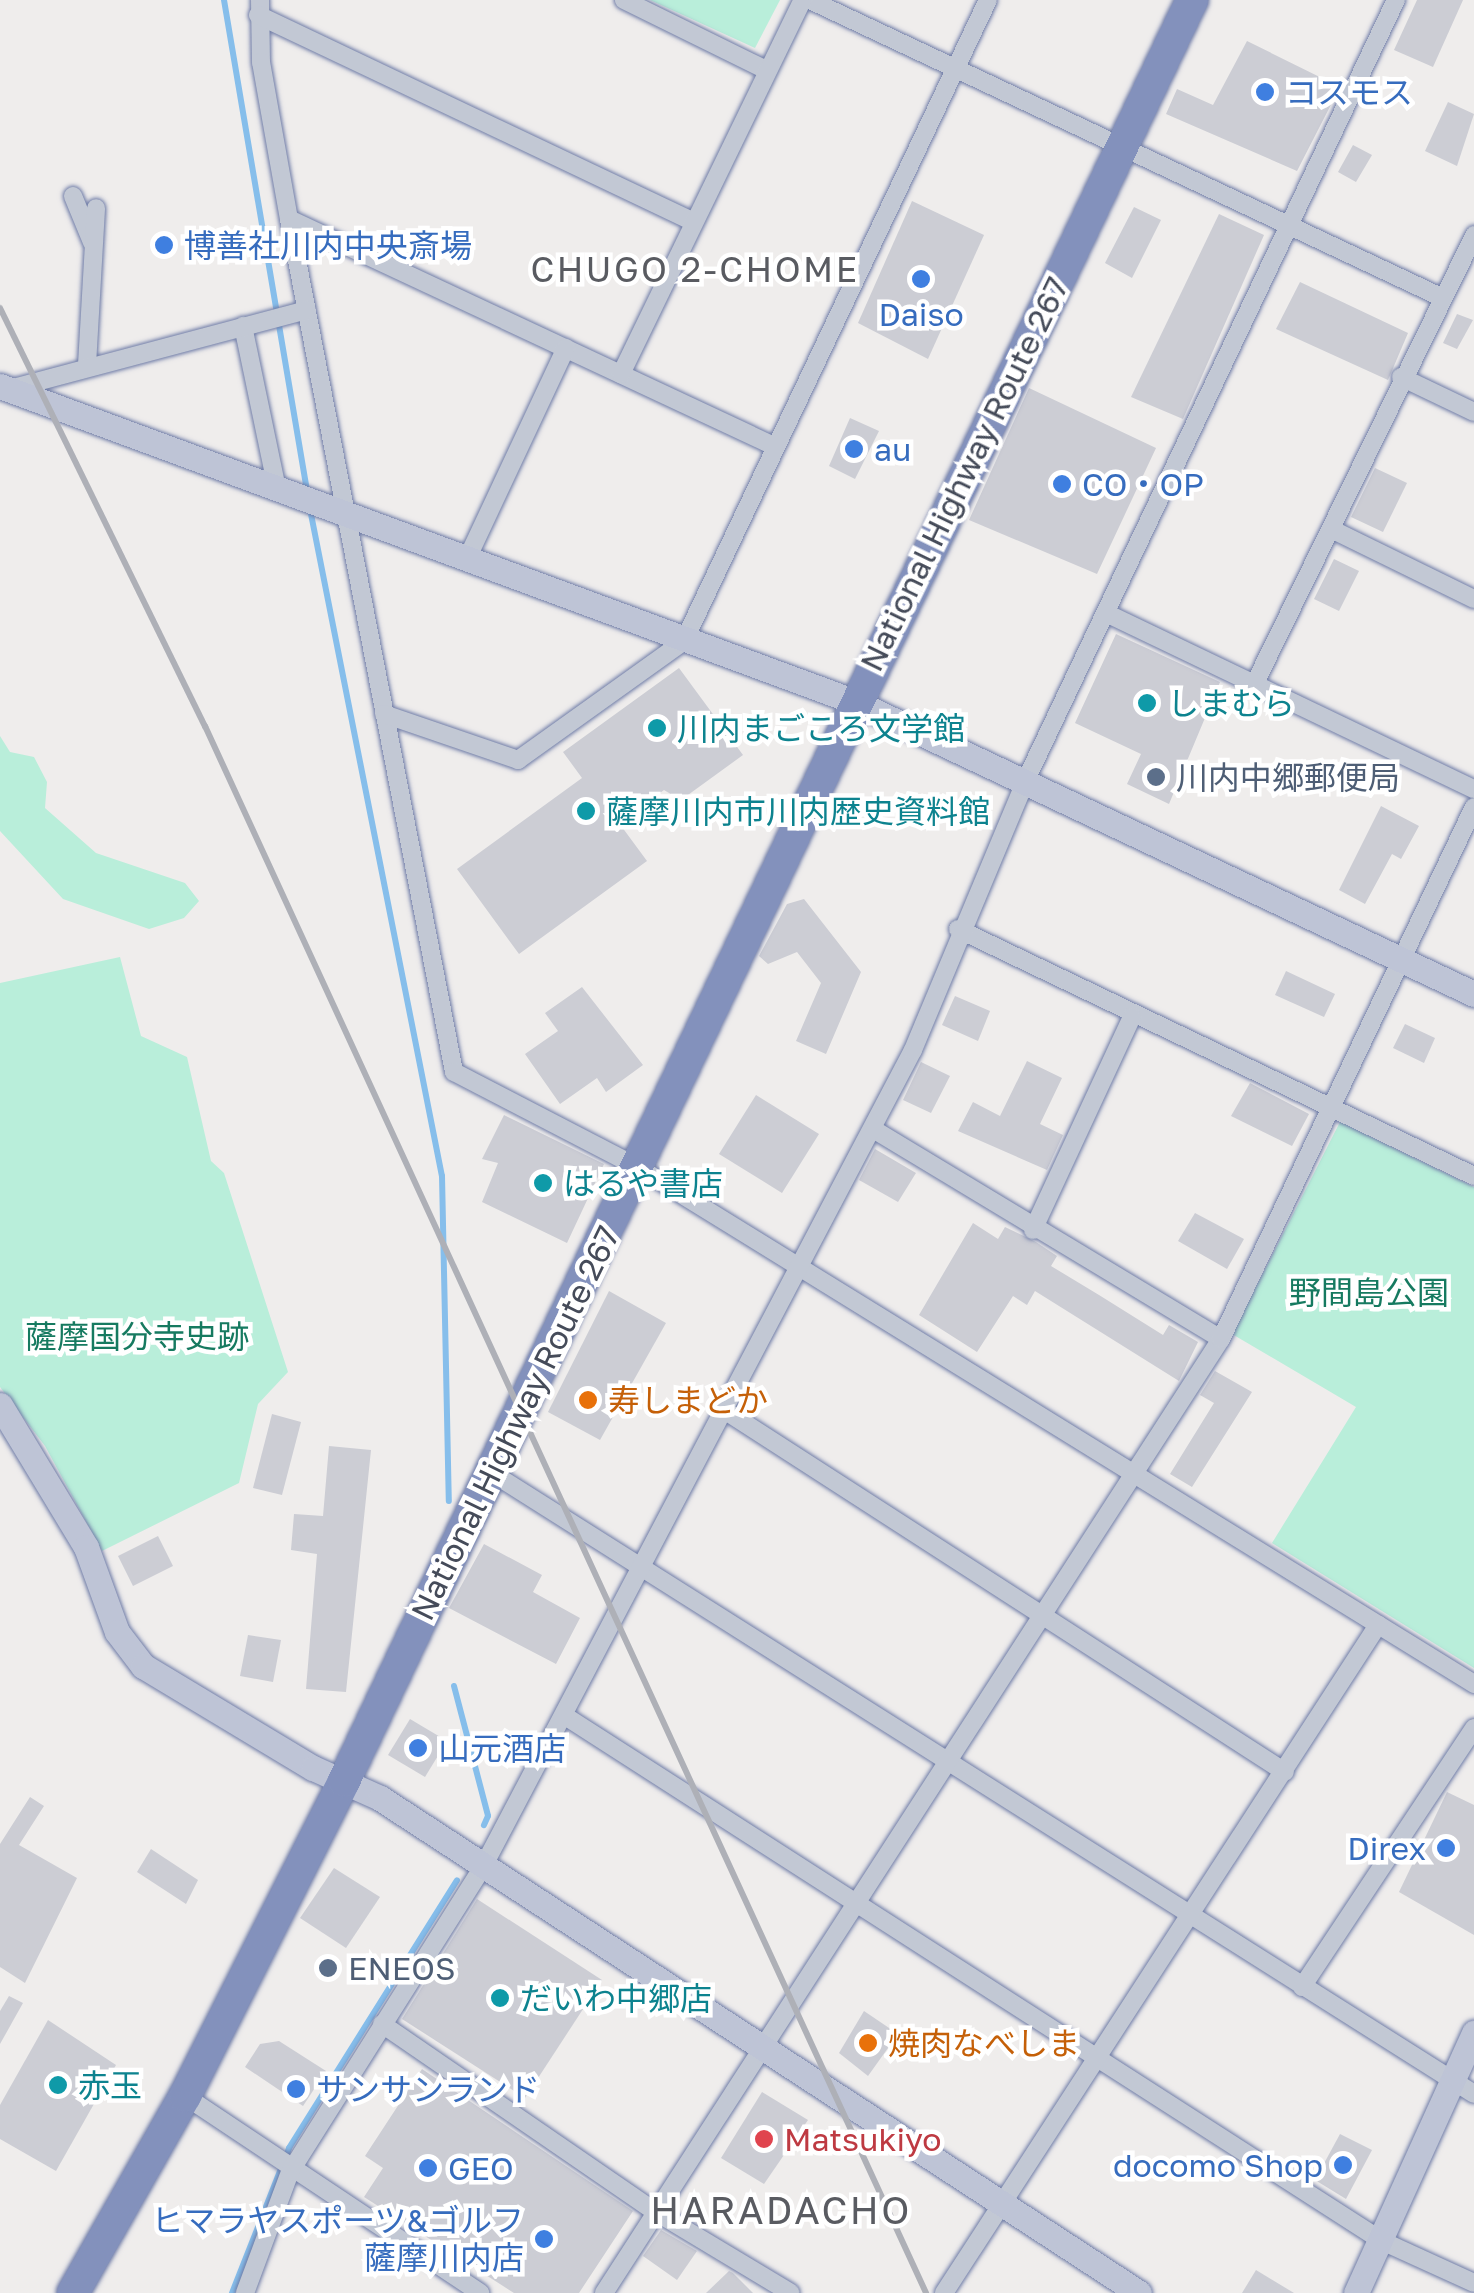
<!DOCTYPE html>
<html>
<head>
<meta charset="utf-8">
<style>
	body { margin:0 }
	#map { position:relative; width:1474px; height:2293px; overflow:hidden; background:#efedec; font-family:"Golos Text","Noto Sans JP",sans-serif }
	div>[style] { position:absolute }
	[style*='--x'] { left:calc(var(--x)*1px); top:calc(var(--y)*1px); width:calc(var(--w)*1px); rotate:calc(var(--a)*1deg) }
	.green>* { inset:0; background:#b9eeda }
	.stream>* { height:6px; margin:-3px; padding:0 3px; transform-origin:3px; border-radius:3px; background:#86beeb }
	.building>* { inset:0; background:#cccdd4 }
	.roads { filter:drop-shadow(0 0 2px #6f7ca7) drop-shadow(0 0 2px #6f7ca7) }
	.street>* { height:18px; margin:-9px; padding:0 9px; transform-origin:9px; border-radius:9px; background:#c2c8d4 }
	.secondary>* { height:25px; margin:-12.5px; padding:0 12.5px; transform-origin:12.5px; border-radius:12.5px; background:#bec4d6 }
	.highway>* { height:32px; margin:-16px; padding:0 16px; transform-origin:16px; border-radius:16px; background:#8391bc }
	.rail>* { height:6px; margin:-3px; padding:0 3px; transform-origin:3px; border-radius:3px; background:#aeb0b7 }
	.dots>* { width:28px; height:28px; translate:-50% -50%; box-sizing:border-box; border:5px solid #fff; border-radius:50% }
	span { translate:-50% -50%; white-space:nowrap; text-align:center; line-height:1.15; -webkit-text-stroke:9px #fff; paint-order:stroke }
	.shop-label { font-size:32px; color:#366cbe }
	.left { translate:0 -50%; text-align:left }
	.right { translate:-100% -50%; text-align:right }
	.street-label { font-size:32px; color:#454b59 }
	.culture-label { font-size:32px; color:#0d838f }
	.service-label { font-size:32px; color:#4e5e75 }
	.park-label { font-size:32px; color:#167a60 }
	.food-label { font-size:32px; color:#c56008 }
	.health-label { font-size:32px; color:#be3a42 }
	.neighbourhood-label { font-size:35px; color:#595b61; letter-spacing:2.5px }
	.quarter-label { font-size:38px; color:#595b61; letter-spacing:2.5px }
</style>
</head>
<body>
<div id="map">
	<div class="green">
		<div style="clip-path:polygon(650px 0,780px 0,755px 48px)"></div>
		<div style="clip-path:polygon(0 736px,10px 752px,34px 757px,47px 782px,45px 808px,96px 853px,185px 883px,199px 901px,184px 918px,149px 929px,63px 899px,0 831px)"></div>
		<div style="clip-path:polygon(120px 957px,141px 1036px,187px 1057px,211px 1161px,224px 1173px,288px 1372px,258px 1404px,239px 1483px,102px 1551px,45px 1446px,0 1387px,0 983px)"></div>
		<div style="clip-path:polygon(1340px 1122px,1474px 1187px,1474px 1668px,1272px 1543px,1356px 1407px,1232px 1334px)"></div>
	</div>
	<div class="stream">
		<div style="--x:224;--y:0;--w:499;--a:80.4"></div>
		<div style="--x:310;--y:509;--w:680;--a:78.81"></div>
		<div style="--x:442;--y:1176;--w:325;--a:88.8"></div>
		<div style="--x:454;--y:1686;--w:134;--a:75.3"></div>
		<div style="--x:488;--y:1816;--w:10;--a:114"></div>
		<div style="--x:232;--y:2293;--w:156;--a:-68.5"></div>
		<div style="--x:289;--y:2148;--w:316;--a:-57.9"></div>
	</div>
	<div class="building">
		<div style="clip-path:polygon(1417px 0,1463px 0,1433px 67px,1394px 50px)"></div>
		<div style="clip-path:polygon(1247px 41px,1340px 87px,1297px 171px,1166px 114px,1177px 89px,1213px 105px)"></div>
		<div style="clip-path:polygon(1448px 102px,1474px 114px,1457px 166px,1425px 151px)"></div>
		<div style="clip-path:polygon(1353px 145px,1372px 155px,1356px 182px,1338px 172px)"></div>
		<div style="clip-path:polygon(912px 201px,984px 235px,928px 359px,858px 323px)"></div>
		<div style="clip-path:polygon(1134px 207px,1161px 220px,1132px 278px,1105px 263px)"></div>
		<div style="clip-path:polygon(1219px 214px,1264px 235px,1183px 419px,1131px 397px)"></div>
		<div style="clip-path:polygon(1300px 282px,1408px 333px,1388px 380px,1276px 329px)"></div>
		<div style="clip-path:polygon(1457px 314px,1473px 320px,1457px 349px,1443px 343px)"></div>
		<div style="clip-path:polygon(1029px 388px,1156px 448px,1097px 574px,969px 520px)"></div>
		<div style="clip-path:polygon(850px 418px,879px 431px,855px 479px,829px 466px)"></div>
		<div style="clip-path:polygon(1375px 468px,1407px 483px,1383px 532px,1351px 517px)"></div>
		<div style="clip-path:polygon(1334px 559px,1359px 571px,1339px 611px,1314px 599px)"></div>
		<div style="clip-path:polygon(1116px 634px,1220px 682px,1169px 804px,1127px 784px,1141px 754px,1075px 723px)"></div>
		<div style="clip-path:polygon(679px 668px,743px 755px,681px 800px,664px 790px,619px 823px,647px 861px,519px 954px,457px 869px,582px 778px,563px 752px)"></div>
		<div style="clip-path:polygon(1381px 806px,1419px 826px,1401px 859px,1392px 854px,1365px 904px,1339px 890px)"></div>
		<div style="clip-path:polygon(804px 899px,861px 972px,826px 1054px,796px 1041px,821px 983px,797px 952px,768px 964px,759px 956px,787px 904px)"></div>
		<div style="clip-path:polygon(1286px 971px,1335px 994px,1324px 1017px,1275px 995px)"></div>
		<div style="clip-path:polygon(582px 987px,643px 1065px,606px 1092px,597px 1078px,560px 1104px,525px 1054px,558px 1031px,545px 1013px)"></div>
		<div style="clip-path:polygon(955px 996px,990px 1011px,978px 1041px,942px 1025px)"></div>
		<div style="clip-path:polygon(1405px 1024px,1435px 1038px,1424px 1063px,1393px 1048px)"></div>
		<div style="clip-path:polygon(1027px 1061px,1062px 1078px,1040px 1124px,1063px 1135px,1047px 1170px,958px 1131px,973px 1102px,1000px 1116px)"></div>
		<div style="clip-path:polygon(921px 1062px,950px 1076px,931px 1113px,903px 1100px)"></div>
		<div style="clip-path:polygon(1250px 1083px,1309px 1114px,1292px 1146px,1231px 1116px)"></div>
		<div style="clip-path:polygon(756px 1095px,819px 1134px,782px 1193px,719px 1154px)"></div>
		<div style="clip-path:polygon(504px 1115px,604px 1164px,567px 1243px,482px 1202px,498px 1163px,482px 1159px)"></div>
		<div style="clip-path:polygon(875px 1149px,916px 1173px,898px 1202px,859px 1180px)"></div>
		<div style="clip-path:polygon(1195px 1213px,1244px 1239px,1227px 1269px,1178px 1241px)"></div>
		<div style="clip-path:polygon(973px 1223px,998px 1239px,1005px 1227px,1036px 1242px,1057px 1256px,1051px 1266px,1099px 1295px,1163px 1335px,1169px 1325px,1198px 1342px,1179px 1381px,1035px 1291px,1027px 1305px,1013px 1296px,977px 1352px,919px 1315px)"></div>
		<div style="clip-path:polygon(609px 1291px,666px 1323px,600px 1440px,548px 1412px)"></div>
		<div style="clip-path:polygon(1215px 1371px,1252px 1392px,1192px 1487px,1170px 1474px,1214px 1403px,1200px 1395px)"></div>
		<div style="clip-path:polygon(272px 1414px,301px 1422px,282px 1495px,253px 1488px)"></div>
		<div style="clip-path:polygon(329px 1446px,371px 1450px,346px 1692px,306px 1689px,317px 1554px,291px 1550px,294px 1514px,323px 1516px)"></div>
		<div style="clip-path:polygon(158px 1536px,173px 1566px,133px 1586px,118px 1556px)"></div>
		<div style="clip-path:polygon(484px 1544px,542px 1575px,533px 1592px,580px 1618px,556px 1664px,449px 1608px)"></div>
		<div style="clip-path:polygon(248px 1635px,281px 1640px,273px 1682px,240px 1676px)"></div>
		<div style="clip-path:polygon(410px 1719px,447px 1741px,425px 1777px,388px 1755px)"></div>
		<div style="clip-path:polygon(1447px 1792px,1474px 1805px,1474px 1935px,1399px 1892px)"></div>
		<div style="clip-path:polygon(30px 1797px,44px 1806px,19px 1845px,77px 1878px,25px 1983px,0 1967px,0 1844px)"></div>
		<div style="clip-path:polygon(151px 1849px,198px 1880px,186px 1904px,137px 1872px)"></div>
		<div style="clip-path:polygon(334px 1868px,380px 1897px,346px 1948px,300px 1918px)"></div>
		<div style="clip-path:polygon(477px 1899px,602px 1980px,525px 2098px,402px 2019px)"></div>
		<div style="clip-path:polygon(9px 1996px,23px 2003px,0 2044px,0 2011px)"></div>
		<div style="clip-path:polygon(864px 2011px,898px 2034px,868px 2076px,839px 2053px)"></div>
		<div style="clip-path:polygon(48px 2020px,116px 2065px,56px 2171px,0 2139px,0 2105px)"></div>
		<div style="clip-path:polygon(279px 2041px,326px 2071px,303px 2106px,245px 2067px,260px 2044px)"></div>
		<div style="clip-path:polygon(422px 2069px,633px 2211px,579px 2293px,514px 2293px,364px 2197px,383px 2168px,365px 2156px)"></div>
		<div style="clip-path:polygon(762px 2092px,808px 2120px,764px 2184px,721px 2158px)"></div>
		<div style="clip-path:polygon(1340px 2134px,1372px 2150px,1346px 2199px,1315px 2180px)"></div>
		<div style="clip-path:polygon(661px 2230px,697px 2251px,677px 2280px,643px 2256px)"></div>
		<div style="clip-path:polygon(1256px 2270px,1294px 2293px,1242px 2293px)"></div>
		<div style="clip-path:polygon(729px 2271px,733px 2273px,753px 2293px,706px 2293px)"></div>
	</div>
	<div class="roads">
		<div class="street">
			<div style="--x:260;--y:0;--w:62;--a:89.1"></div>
			<div style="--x:261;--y:62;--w:159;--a:79.9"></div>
			<div style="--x:289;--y:219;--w:869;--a:79.05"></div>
			<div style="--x:454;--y:1072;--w:208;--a:27.4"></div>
			<div style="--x:639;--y:1168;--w:982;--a:31.71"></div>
			<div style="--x:624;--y:0;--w:156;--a:26.2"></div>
			<div style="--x:810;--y:0;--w:697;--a:25.21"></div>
			<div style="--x:258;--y:15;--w:482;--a:25.4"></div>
			<div style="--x:73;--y:196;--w:50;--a:67.6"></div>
			<div style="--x:289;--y:219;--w:535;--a:25.08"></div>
			<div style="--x:243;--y:326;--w:167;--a:78.2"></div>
			<div style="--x:87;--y:365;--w:157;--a:-86.7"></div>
			<div style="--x:621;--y:374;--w:416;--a:-64.1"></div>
			<div style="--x:1401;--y:377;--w:81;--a:25.6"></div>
			<div style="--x:10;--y:389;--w:307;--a:-14.9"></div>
			<div style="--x:1333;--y:530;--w:157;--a:26.1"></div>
			<div style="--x:467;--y:559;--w:233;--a:-64.9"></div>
			<div style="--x:1106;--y:613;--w:408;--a:25.6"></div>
			<div style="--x:1255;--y:683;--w:499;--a:-63.9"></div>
			<div style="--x:384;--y:714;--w:142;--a:18.9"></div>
			<div style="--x:518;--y:760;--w:204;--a:-35.6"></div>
			<div style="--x:684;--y:641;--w:709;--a:-64.63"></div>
			<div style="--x:958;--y:929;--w:572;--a:25.58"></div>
			<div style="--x:873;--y:1129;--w:406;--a:31.1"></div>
			<div style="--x:1033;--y:1230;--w:235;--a:-65.1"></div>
			<div style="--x:721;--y:1408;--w:671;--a:32.84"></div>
			<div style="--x:489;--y:1471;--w:1165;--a:32.31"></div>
			<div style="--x:565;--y:1716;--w:971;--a:32.72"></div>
			<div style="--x:1382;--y:2241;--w:101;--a:24.5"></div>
			<div style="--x:1302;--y:1987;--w:311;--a:-56.4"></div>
			<div style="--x:382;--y:2024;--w:332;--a:34.5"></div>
			<div style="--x:656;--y:2212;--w:157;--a:31"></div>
			<div style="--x:185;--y:2096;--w:355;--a:33.7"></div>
			<div style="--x:245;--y:2293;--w:129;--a:-69.6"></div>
			<div style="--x:290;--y:2172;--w:363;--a:-57.7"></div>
			<div style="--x:484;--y:1865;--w:921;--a:-62.24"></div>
			<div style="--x:913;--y:1050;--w:288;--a:-67.3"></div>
			<div style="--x:1024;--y:784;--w:868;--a:-64.62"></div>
			<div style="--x:604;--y:2293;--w:1136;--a:-57.11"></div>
			<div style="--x:1221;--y:1339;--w:589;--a:-64.57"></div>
			<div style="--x:944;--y:2293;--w:797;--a:-56.99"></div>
		</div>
		<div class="secondary">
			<div style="--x:0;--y:386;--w:909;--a:20.27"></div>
			<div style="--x:853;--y:701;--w:687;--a:25.26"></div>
			<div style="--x:0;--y:1405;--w:166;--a:58.8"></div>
			<div style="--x:86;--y:1547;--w:90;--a:70"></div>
			<div style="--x:117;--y:1632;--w:43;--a:52.6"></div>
			<div style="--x:143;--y:1666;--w:198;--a:31"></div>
			<div style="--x:313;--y:1768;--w:73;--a:24.1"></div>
			<div style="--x:380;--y:1798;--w:906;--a:33.11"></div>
			<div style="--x:1356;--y:2293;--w:286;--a:-65.6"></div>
		</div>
		<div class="highway">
			<div style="--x:73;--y:2293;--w:227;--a:-60.4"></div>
			<div style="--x:185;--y:2096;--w:353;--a:-63.2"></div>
			<div style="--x:344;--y:1781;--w:1973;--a:-64.54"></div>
		</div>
	</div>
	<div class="rail">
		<div style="--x:0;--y:308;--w:466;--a:63.9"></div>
		<div style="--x:205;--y:726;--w:1725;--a:65.29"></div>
	</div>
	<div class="dots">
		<div style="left:1265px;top:92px;background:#3f7fe0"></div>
		<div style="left:164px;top:245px;background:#3f7fe0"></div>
		<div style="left:921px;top:279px;background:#3f7fe0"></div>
		<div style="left:854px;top:449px;background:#3f7fe0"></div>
		<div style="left:1062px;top:484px;background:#3f7fe0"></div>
		<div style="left:1147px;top:703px;background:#0f9aa8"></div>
		<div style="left:657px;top:728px;background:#0f9aa8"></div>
		<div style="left:1156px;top:777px;background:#5c6f8a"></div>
		<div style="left:586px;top:811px;background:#0f9aa8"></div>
		<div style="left:543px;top:1183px;background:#0f9aa8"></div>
		<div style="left:588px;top:1400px;background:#e8710a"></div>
		<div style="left:418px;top:1748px;background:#3f7fe0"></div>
		<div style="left:1446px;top:1848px;background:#3f7fe0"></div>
		<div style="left:328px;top:1968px;background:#5c6f8a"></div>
		<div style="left:500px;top:1998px;background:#0f9aa8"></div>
		<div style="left:868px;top:2043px;background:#e8710a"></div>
		<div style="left:58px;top:2085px;background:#0f9aa8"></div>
		<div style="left:296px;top:2089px;background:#3f7fe0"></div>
		<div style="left:764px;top:2139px;background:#e0444e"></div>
		<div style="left:1343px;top:2165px;background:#3f7fe0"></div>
		<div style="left:428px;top:2168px;background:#3f7fe0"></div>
		<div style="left:544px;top:2239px;background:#3f7fe0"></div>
	</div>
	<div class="shop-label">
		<span class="left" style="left:1285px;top:92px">コスモス</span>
		<span class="left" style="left:184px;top:245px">博善社川内中央斎場</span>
		<span style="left:921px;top:314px">Daiso</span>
		<span class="left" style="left:874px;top:449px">au</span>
		<span class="left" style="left:1082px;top:484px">CO・OP</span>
		<span class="left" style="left:438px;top:1748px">山元酒店</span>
		<span class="right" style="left:1426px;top:1848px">Direx</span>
		<span class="left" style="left:316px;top:2089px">サンサンランド</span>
		<span class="right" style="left:1323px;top:2165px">docomo Shop</span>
		<span class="left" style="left:448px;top:2168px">GEO</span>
		<span class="right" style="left:524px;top:2239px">ヒマラヤスポーツ&amp;ゴルフ<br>薩摩川内店</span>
	</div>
	<div class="street-label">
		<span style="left:964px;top:474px;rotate:-64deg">National Highway Route 267</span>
		<span style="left:515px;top:1423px;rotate:-64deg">National Highway Route 267</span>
	</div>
	<div class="culture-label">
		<span class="left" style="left:1167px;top:703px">しまむら</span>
		<span class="left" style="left:677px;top:728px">川内まごころ文学館</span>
		<span class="left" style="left:606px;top:811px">薩摩川内市川内歴史資料館</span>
		<span class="left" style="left:563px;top:1183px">はるや書店</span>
		<span class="left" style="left:520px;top:1998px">だいわ中郷店</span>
		<span class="left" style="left:78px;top:2085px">赤玉</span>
	</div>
	<div class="service-label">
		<span class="left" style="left:1176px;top:777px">川内中郷郵便局</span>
		<span class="left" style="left:348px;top:1968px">ENEOS</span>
	</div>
	<div class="park-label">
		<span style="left:1369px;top:1292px">野間島公園</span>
		<span style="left:137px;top:1336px">薩摩国分寺史跡</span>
	</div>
	<div class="food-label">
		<span class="left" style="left:608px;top:1400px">寿しまどか</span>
		<span class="left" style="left:888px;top:2043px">焼肉なべしま</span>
	</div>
	<div class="health-label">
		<span class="left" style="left:784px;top:2139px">Matsukiyo</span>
	</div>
	<div class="neighbourhood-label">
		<span style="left:695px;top:269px">CHUGO 2-CHOME</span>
	</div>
	<div class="quarter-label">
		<span style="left:781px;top:2210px">HARADACHO</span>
	</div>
</div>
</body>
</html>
